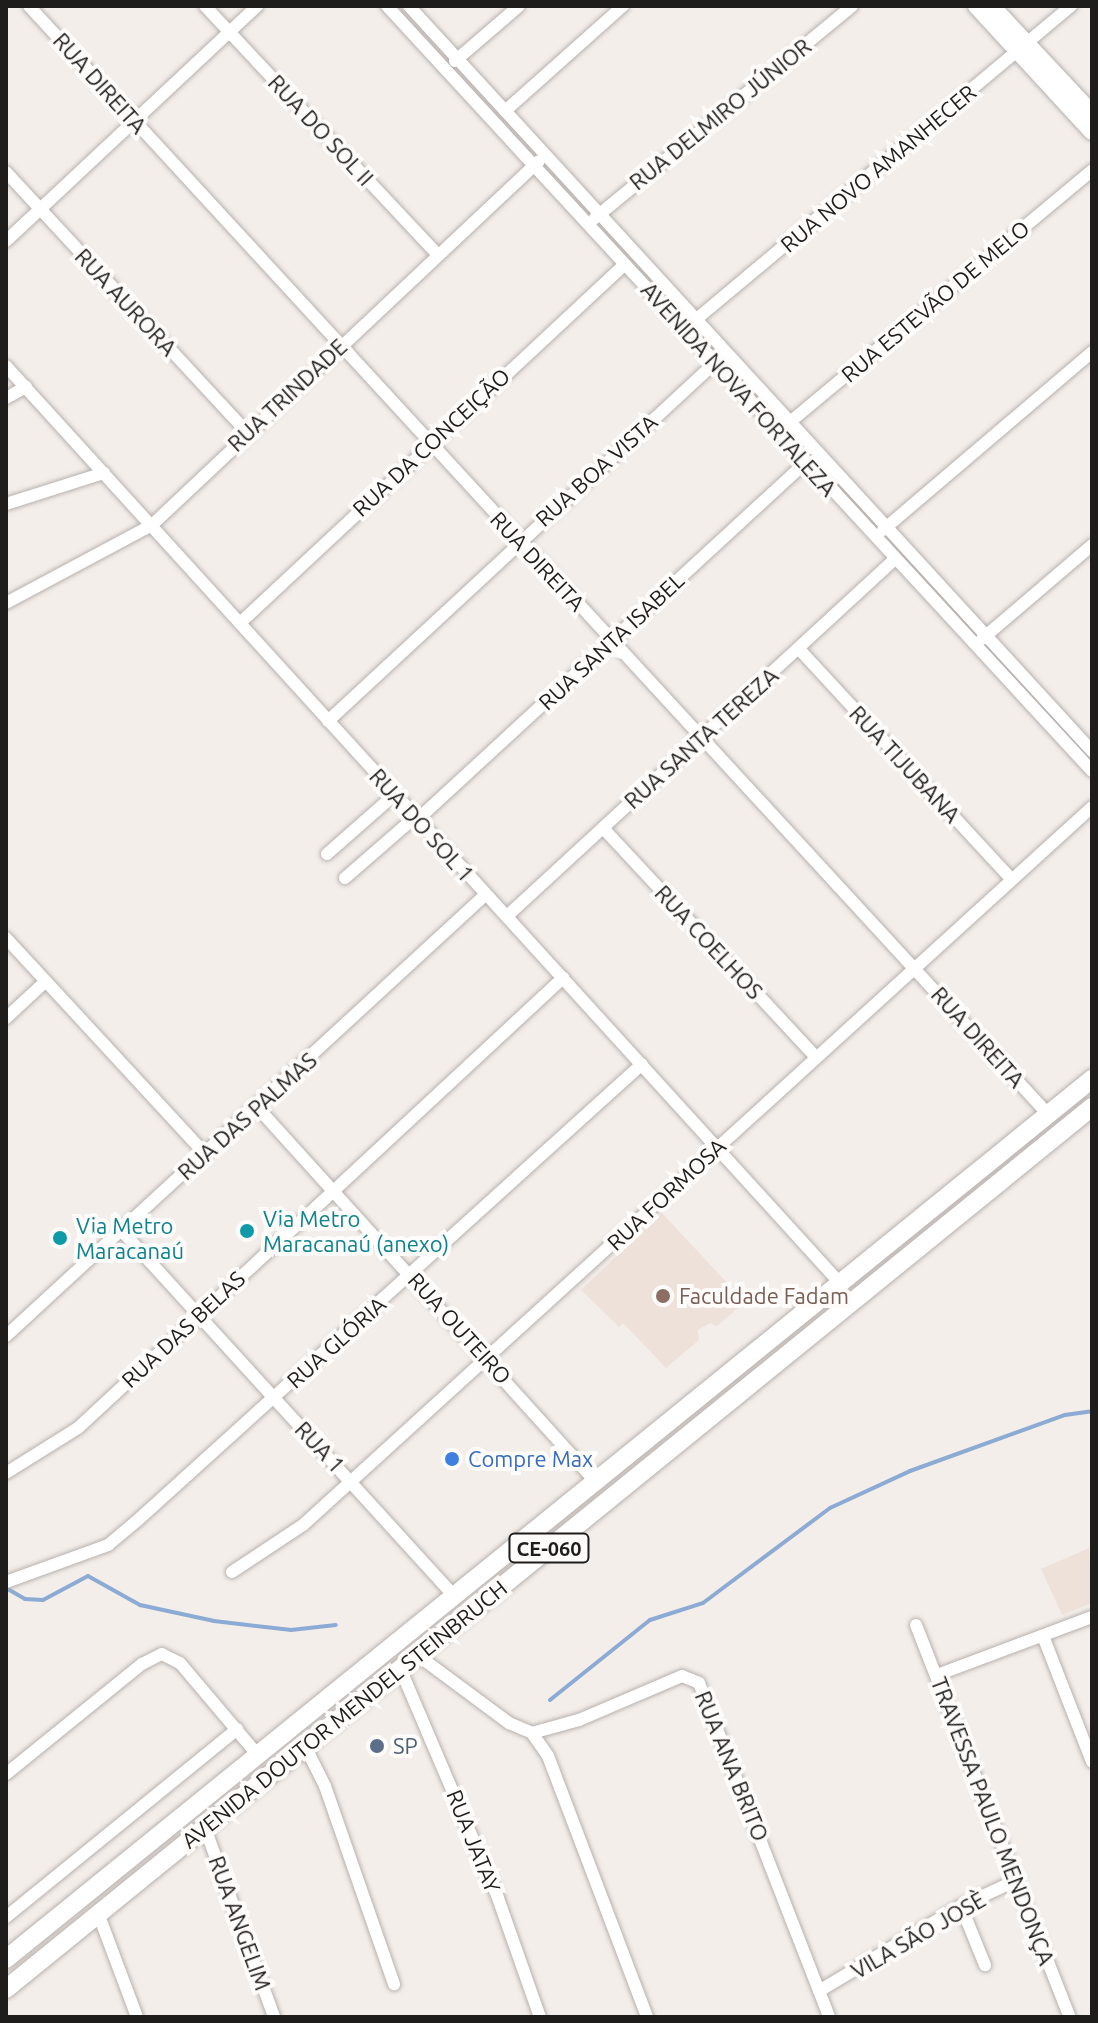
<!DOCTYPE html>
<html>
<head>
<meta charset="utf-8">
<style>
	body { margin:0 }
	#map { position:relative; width:1098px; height:2023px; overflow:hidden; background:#f4eeea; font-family:Ubuntu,sans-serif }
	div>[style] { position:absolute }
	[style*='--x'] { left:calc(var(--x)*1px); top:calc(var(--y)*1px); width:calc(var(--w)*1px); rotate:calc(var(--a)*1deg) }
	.built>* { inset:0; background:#eee1d9 }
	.stream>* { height:4px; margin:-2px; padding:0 2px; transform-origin:2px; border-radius:2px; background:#8cabd4 }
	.roads { filter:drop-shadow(0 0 2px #b7b1ae) drop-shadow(0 0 2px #b7b1ae) }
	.minor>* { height:12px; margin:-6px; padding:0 6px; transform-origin:6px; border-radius:6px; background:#fff }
	.major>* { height:16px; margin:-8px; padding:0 8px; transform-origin:8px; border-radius:8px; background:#fff }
	.highway>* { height:18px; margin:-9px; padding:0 9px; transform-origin:9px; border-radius:9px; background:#fff }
	.dots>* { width:22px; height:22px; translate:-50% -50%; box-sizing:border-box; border:4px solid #fefcfa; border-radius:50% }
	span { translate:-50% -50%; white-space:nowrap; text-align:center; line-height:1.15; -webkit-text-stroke:8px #fefcfa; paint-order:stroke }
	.shield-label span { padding:2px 6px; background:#fefcfa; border:2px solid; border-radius:6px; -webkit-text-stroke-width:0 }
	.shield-label { font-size:20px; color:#1f1d1c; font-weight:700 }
	.street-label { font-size:22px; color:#1f1d1c }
	.culture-label { font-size:22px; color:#0d838f }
	.left { translate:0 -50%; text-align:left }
	.education-label { font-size:22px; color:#785e54 }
	.shop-label { font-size:22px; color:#366cbe }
	.service-label { font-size:22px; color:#4e5e75 }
	.frame { position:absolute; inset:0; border:8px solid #1f1d1c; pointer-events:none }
</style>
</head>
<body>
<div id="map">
	<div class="built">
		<div style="clip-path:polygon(662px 1213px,745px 1302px,717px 1326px,710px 1323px,698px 1330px,699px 1340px,666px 1368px,623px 1323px,619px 1327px,581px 1290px)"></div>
		<div style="clip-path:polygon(1089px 1548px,1092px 1603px,1062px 1615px,1041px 1569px)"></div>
	</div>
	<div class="stream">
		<div style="--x:6;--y:1588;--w:22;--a:30"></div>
		<div style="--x:25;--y:1599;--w:18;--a:3"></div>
		<div style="--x:43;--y:1600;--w:51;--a:-28.1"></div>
		<div style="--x:88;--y:1576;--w:60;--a:29.1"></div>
		<div style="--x:140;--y:1605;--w:76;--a:12.2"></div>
		<div style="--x:214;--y:1621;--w:78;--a:6.7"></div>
		<div style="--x:291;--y:1630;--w:45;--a:-6.3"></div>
		<div style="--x:550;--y:1700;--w:128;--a:-38.7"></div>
		<div style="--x:650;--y:1620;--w:56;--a:-17.8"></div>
		<div style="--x:703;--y:1603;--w:159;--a:-36.8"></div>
		<div style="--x:830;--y:1508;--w:88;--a:-24.8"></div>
		<div style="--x:910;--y:1471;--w:165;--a:-19.9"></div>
		<div style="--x:1065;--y:1415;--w:27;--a:-8"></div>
	</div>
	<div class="roads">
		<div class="minor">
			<div style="--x:29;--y:6;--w:1505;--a:47.4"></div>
			<div style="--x:205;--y:6;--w:340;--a:46.9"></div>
			<div style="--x:387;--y:6;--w:1040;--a:47.34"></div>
			<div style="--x:409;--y:6;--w:1011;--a:47.49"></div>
			<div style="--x:455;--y:61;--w:84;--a:-40.7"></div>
			<div style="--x:505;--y:111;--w:158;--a:-41.7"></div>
			<div style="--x:6;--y:172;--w:353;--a:47.2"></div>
			<div style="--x:595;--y:218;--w:333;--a:-39.5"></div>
			<div style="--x:6;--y:241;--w:344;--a:-43.1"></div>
			<div style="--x:693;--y:322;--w:493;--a:-39.9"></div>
			<div style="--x:6;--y:366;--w:1238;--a:47.72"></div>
			<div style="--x:6;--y:398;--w:23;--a:-29"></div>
			<div style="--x:784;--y:427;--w:401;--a:-39.8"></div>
			<div style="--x:6;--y:504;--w:103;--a:-17.6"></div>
			<div style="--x:883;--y:530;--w:275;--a:-40.4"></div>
			<div style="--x:6;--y:603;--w:166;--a:-28.1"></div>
			<div style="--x:152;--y:525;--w:531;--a:-43.25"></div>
			<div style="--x:240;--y:623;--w:526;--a:-43"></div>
			<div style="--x:982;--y:639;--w:145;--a:-40.5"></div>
			<div style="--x:799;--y:649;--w:313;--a:47.3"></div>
			<div style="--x:328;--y:721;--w:533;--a:-42.79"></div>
			<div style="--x:417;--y:820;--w:527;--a:-42.62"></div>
			<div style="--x:603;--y:828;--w:311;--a:47.1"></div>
			<div style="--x:327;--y:854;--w:89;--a:-41.4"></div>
			<div style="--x:345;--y:878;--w:91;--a:-41"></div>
			<div style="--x:507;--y:916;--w:527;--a:-42.62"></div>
			<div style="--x:6;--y:938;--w:294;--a:47.3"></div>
			<div style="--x:6;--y:1018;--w:54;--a:-42.8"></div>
			<div style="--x:258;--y:1108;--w:501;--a:47.91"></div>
			<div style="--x:122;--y:1231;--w:492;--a:47.7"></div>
			<div style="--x:6;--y:1336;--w:651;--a:-42.63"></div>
			<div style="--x:6;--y:1473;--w:85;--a:-32"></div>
			<div style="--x:78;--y:1428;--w:662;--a:-42.86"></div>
			<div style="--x:232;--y:1572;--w:85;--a:-33.5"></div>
			<div style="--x:303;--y:1525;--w:1067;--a:-42.3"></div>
			<div style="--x:6;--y:1582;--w:109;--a:-19.9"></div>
			<div style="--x:108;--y:1545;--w:40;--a:-40"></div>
			<div style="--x:139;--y:1519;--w:678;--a:-42.13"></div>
			<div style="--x:916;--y:1625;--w:421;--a:68.6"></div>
			<div style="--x:1043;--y:1636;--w:135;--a:68.7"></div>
			<div style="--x:416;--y:1654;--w:116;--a:36.6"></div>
			<div style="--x:509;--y:1723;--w:25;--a:23"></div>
			<div style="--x:532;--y:1733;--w:28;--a:55"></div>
			<div style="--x:548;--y:1756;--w:279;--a:69.2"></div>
			<div style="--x:400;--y:1668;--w:250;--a:66.9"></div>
			<div style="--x:498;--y:1898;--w:126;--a:70.6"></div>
			<div style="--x:937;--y:1675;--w:165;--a:-20.5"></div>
			<div style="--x:532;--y:1733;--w:49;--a:-15.5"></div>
			<div style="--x:579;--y:1720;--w:112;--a:-23.1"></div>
			<div style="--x:682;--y:1676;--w:18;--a:22"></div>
			<div style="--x:699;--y:1683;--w:358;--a:68.7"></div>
			<div style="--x:305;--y:1746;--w:45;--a:63.4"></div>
			<div style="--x:325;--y:1786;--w:210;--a:70.8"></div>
			<div style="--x:6;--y:1774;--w:175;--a:-39"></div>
			<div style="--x:142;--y:1664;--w:22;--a:-27"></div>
			<div style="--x:162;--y:1654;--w:20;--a:27"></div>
			<div style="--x:180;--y:1663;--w:119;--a:49.8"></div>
			<div style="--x:205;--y:1828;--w:201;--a:69.9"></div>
			<div style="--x:961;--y:1906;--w:64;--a:67.9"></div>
			<div style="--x:98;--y:1913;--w:111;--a:69.4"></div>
			<div style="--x:6;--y:1917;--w:298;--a:-39.1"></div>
			<div style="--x:819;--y:1991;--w:165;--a:-30.9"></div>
			<div style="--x:961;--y:1906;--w:62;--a:-24.9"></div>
		</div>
		<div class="major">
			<div style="--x:976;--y:6;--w:171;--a:47.4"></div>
			<div style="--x:992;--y:6;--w:146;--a:46.9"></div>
		</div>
		<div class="highway">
			<div style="--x:6;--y:1959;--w:1398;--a:-39.02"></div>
			<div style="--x:6;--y:1989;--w:1399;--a:-39.08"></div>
		</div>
	</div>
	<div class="dots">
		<div style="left:247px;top:1231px;background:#0f9aa8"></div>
		<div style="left:60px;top:1238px;background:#0f9aa8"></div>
		<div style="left:663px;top:1296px;background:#8d6e63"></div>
		<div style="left:452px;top:1459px;background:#3f7fe0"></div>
		<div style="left:377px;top:1746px;background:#5c6f8a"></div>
	</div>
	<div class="shield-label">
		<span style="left:549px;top:1548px">CE-060</span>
	</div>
	<div class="street-label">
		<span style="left:100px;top:83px;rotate:48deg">RUA DIREITA</span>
		<span style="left:720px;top:114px;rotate:-39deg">RUA DELMIRO JÚNIOR</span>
		<span style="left:321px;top:130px;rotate:47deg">RUA DO SOL II</span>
		<span style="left:878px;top:168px;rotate:-40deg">RUA NOVO AMANHECER</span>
		<span style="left:935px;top:301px;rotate:-40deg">RUA ESTEVÃO DE MELO</span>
		<span style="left:126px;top:302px;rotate:47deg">RUA AURORA</span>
		<span style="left:739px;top:389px;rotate:48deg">AVENIDA NOVA FORTALEZA</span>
		<span style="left:287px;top:395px;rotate:-43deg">RUA TRINDADE</span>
		<span style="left:431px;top:442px;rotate:-43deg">RUA DA CONCEIÇÃO</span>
		<span style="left:596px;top:470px;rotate:-42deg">RUA BOA VISTA</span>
		<span style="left:538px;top:561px;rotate:47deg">RUA DIREITA</span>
		<span style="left:611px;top:641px;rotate:-43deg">RUA SANTA ISABEL</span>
		<span style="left:701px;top:738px;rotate:-42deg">RUA SANTA TEREZA</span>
		<span style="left:905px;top:764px;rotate:47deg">RUA TIJUBANA</span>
		<span style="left:422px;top:825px;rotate:48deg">RUA DO SOL 1</span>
		<span style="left:709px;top:942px;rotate:47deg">RUA COELHOS</span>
		<span style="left:978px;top:1037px;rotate:48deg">RUA DIREITA</span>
		<span style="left:247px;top:1116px;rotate:-42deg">RUA DAS PALMAS</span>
		<span style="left:666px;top:1194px;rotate:-43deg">RUA FORMOSA</span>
		<span style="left:460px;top:1328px;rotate:48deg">RUA OUTEIRO</span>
		<span style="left:183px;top:1329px;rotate:-43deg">RUA DAS BELAS</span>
		<span style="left:336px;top:1342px;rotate:-42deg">RUA GLÓRIA</span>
		<span style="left:320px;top:1447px;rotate:47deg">RUA 1</span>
		<span style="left:344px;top:1714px;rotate:-39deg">AVENIDA DOUTOR MENDEL STEINBRUCH</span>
		<span style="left:732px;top:1766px;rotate:68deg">RUA ANA BRITO</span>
		<span style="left:993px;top:1821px;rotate:69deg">TRAVESSA PAULO MENDONÇA</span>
		<span style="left:474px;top:1841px;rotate:68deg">RUA JATAY</span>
		<span style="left:240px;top:1923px;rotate:70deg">RUA ANGELIM</span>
		<span style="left:918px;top:1935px;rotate:-30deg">VILA SÃO JOSÈ</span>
	</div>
	<div class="culture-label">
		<span class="left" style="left:263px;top:1231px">Via Metro<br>Maracanaú (anexo)</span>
		<span class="left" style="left:76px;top:1238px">Via Metro<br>Maracanaú</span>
	</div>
	<div class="education-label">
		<span class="left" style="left:679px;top:1296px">Faculdade Fadam</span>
	</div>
	<div class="shop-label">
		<span class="left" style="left:468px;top:1459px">Compre Max</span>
	</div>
	<div class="service-label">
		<span class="left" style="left:393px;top:1746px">SP</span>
	</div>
	<div class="frame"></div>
</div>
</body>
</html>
